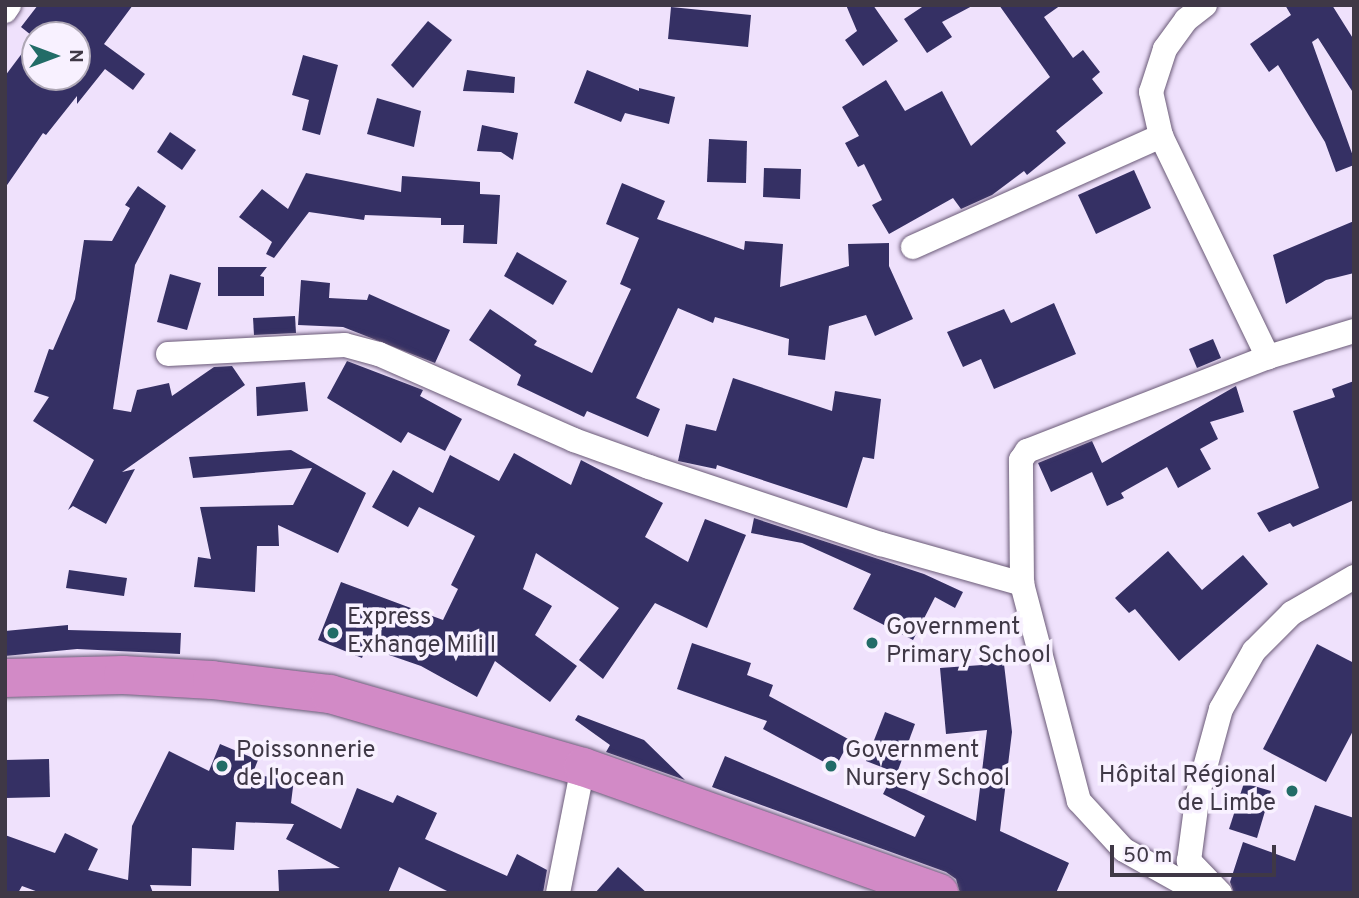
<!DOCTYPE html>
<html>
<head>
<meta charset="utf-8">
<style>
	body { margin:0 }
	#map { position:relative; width:1359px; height:898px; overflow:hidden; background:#efe1fc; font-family:Overpass,sans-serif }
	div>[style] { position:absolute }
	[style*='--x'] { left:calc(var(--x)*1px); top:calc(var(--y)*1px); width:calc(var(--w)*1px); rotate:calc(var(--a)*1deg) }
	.building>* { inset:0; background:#353064 }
	.roads { filter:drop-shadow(0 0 2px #6a5a77) drop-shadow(0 0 2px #6a5a77) }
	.minor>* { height:24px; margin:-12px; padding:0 12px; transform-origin:12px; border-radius:12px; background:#fff }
	.trunk>* { height:38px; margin:-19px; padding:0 19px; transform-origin:19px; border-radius:19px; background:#d28ac6 }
	.dots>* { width:19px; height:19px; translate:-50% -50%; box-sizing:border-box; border:4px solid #f8f1ff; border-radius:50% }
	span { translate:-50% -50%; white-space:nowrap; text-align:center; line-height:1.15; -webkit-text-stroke:7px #f8f1ff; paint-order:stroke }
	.poi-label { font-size:24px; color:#3f3846 }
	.left { translate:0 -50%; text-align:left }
	.right { translate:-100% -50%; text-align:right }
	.frame { position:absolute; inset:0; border:7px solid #3f3846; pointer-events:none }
	.north { position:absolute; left:21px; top:21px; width:70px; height:70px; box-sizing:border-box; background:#f8f1ff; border:2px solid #aea7b5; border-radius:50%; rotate:90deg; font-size:19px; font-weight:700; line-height:28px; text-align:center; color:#3f3846 }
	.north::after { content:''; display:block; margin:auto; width:24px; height:32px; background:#226c67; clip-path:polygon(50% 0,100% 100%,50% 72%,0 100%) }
	.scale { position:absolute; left:1110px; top:845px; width:166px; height:32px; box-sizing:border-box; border:4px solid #3f3846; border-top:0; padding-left:9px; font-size:21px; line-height:24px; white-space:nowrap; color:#3f3846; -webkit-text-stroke:5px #f8f1ff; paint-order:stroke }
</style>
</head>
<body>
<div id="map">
	<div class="building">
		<div style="clip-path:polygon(38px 5px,133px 5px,104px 44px,145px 74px,133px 90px,105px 69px,77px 104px,77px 96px,46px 135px,43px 133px,5px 188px,5px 76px,35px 36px,35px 77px,77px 77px,77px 35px,31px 35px,21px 27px)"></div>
		<div style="clip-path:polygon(846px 5px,873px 5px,898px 41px,863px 66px,845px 40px,857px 31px)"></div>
		<div style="clip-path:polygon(925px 5px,974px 5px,942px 22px,952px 37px,927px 53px,904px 19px)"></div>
		<div style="clip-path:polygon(999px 5px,1061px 5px,1044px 17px,1073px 58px,1083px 50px,1100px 72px,1092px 79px,1103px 93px,1056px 131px,1066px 143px,1027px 175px,1024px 171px,992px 195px,961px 209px,953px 198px,889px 234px,872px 205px,882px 200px,864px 164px,858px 167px,845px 143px,859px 136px,842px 107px,886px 80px,905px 111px,942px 91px,971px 146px,1050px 77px)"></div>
		<div style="clip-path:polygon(1285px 5px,1332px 5px,1354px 40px,1354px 94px,1318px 38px,1312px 42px,1354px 159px,1354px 165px,1336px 172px,1325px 142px,1278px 65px,1269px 72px,1250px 44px,1291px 15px)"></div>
		<div style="clip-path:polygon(671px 7px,751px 15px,748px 47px,668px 39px)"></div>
		<div style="clip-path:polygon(428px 21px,452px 40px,413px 88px,391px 65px)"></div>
		<div style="clip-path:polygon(303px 55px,338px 65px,320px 135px,302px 130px,309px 100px,292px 95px)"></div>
		<div style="clip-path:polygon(467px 70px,515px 77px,514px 93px,463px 91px)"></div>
		<div style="clip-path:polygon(587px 70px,639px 91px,639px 88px,675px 97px,669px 124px,625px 113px,621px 122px,574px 103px)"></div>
		<div style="clip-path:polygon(377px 98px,421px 111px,414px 147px,367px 134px)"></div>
		<div style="clip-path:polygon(482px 125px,518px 133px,513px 160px,501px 152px,477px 151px)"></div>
		<div style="clip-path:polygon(170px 132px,196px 150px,182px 170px,157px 152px)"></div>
		<div style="clip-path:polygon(709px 139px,747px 141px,746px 183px,707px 182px)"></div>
		<div style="clip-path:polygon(764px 168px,801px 169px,800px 199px,763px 197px)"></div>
		<div style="clip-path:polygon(1134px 170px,1151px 208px,1096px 234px,1078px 195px)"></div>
		<div style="clip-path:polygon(306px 173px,401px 192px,402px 176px,480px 182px,480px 194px,500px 195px,497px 244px,463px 243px,464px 225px,441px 225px,441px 218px,365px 215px,364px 220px,309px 212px,274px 258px,266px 254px,272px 242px,239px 217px,262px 189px,288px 209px)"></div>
		<div style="clip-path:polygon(622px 183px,665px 201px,657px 219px,744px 250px,745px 241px,783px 244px,780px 287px,849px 266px,848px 244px,889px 243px,889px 266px,913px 319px,875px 336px,866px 315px,829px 326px,825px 360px,788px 355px,789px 339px,715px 317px,713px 323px,678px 308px,636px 398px,660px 409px,648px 437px,587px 411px,584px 417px,517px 385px,521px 375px,469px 340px,490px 309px,537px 341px,534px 345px,592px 373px,631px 289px,620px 284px,639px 238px,606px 224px)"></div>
		<div style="clip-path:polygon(138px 186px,166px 206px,135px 265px,113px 409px,131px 412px,137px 390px,169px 383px,172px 396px,214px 367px,232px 366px,245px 385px,122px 472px,135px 469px,106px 524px,73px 506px,68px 510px,94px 460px,33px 421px,49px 397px,34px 392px,49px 349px,53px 350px,75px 299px,84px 240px,112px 241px,130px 208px,125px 205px)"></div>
		<div style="clip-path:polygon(1354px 221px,1354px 273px,1326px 280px,1286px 304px,1273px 255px)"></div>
		<div style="clip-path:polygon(517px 252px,567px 281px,553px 305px,504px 276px)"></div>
		<div style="clip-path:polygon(218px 267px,267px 267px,260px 276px,264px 277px,264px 296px,218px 296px)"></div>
		<div style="clip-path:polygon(170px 274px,201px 283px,187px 330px,157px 322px)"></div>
		<div style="clip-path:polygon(301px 280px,330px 283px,329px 298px,367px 300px,369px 294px,450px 330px,435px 363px,343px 327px,298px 325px)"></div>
		<div style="clip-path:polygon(1054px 303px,1076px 354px,994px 389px,981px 359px,963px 367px,947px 332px,1004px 309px,1011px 323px)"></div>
		<div style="clip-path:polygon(295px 316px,296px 333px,254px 335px,253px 318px)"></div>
		<div style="clip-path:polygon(1213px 339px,1221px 358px,1197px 368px,1189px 349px)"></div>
		<div style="clip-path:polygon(347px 361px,423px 390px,420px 396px,462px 419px,445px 451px,408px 432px,401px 443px,327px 398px)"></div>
		<div style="clip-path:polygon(733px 378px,832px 411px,835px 391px,881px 399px,874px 459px,863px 457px,847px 508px,717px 465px,716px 469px,678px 461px,686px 424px,716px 431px)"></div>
		<div style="clip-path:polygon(1354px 381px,1354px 500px,1293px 527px,1290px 523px,1269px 532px,1257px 513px,1319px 488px,1293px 411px,1335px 397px,1332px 389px)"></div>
		<div style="clip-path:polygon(305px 382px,308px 411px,257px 416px,256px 387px)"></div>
		<div style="clip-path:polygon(1236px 386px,1244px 412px,1210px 422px,1218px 439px,1200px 449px,1211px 469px,1178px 488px,1167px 467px,1121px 493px,1124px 498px,1107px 506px,1092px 472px,1051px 492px,1038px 463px,1092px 441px,1102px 463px)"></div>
		<div style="clip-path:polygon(291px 450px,366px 493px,338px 553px,278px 525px,279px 546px,257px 546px,255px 592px,194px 587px,198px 557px,211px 559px,200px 507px,293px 505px,312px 468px,193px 478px,189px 457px)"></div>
		<div style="clip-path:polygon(514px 453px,571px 485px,581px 460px,663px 503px,645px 537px,688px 562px,705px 519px,746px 535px,707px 628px,655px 603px,603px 679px,579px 660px,619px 608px,536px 553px,523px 589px,552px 606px,535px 635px,577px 666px,550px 702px,495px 661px,477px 697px,421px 666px,366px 647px,362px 658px,318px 640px,341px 582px,443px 620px,458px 589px,451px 585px,475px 536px,419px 507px,408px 527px,372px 507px,393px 470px,433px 493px,450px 455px,499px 481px)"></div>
		<div style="clip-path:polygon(754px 518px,924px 574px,963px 592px,955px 608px,935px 597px,913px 640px,853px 609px,871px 574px,802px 543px,751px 533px)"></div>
		<div style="clip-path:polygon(1168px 551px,1202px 590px,1243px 555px,1268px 584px,1179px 661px,1135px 609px,1129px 613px,1115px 598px)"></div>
		<div style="clip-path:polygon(69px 570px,127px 578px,124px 596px,66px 588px)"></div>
		<div style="clip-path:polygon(68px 625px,68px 630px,181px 633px,180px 654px,77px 649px,5px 656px,5px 631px)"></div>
		<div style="clip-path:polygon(692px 643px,751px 663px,747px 675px,773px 685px,769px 696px,850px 740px,835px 768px,763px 729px,767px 721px,677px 689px)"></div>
		<div style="clip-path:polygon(1317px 644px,1354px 663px,1354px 729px,1326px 782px,1263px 749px)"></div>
		<div style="clip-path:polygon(1002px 647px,1012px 732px,1000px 831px,1069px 863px,1056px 893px,960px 893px,956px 879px,946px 872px,712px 787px,725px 756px,915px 837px,925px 816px,883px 794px,889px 782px,976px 821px,987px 730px,946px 734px,940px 668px,982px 665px,981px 650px)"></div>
		<div style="clip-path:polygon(885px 712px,915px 724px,897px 773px,866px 761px)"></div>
		<div style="clip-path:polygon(578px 715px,644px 740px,685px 780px,606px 752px,610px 745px,575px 720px)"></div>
		<div style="clip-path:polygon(220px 744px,258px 760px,252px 775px,294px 779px,291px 803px,341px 829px,357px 788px,393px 803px,397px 795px,437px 813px,425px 839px,507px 876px,517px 854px,547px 870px,543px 893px,451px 893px,399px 867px,388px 893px,279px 893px,278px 870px,340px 868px,286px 839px,294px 824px,236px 822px,234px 850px,192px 848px,191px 886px,150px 885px,153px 893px,41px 893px,22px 886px,18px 893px,5px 893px,5px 835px,55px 853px,65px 833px,98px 849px,88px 870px,128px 880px,132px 826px,169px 751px,209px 771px)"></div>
		<div style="clip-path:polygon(49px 759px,50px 797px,5px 798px,5px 760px)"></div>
		<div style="clip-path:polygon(1244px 783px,1271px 791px,1257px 838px,1229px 829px)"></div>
		<div style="clip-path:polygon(1315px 805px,1354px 818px,1354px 893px,1234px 893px,1230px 882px,1243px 842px,1295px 861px)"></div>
		<div style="clip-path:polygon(618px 867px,647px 893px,595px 893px)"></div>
	</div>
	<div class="roads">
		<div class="minor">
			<div style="--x:1205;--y:5;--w:24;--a:142"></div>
			<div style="--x:1186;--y:20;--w:36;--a:126"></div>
			<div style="--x:1165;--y:49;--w:45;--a:108"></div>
			<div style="--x:1151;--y:92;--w:45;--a:77.2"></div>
			<div style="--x:1161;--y:136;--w:246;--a:64.2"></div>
			<div style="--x:5;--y:11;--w:7;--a:-56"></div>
			<div style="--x:913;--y:247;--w:272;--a:-24.1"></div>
			<div style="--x:168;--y:354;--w:177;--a:-2.9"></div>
			<div style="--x:345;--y:345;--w:35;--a:15"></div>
			<div style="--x:379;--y:354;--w:213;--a:23.8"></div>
			<div style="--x:574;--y:440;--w:80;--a:19.8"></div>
			<div style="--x:649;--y:467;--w:244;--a:18.4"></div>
			<div style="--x:881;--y:544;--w:147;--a:15.8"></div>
			<div style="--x:558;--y:893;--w:128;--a:-78.8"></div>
			<div style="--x:1201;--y:893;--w:88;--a:-150.8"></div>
			<div style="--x:1124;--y:850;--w:67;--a:-132.6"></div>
			<div style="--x:1079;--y:801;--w:224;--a:-104.7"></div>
			<div style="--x:1022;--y:584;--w:124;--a:-90.5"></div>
			<div style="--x:1021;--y:460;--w:11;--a:-56"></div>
			<div style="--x:1027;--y:451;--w:259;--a:-21.3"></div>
			<div style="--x:1268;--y:357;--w:90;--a:-16.8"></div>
			<div style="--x:1220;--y:893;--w:45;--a:-134.1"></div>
			<div style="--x:1189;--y:861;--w:69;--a:-82.5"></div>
			<div style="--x:1198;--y:793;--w:87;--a:-74.7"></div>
			<div style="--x:1221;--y:709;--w:67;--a:-60.4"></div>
			<div style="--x:1254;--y:651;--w:54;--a:-45"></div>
			<div style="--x:1292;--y:613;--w:72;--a:-30.1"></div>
		</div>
		<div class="trunk">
			<div style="--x:5;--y:678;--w:118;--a:-1.5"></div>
			<div style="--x:123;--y:675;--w:89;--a:3.2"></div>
			<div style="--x:212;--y:680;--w:119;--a:6.8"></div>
			<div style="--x:330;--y:694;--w:263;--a:16.1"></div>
			<div style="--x:583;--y:767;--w:378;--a:19.5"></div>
		</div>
	</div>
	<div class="dots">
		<div style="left:333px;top:633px;background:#226c67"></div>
		<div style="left:872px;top:643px;background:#226c67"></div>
		<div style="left:222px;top:766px;background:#226c67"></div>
		<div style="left:831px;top:766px;background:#226c67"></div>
		<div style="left:1292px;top:791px;background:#226c67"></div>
	</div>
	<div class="poi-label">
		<span class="left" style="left:347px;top:633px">Express<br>Exhange Mili I</span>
		<span class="left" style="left:886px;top:643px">Government<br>Primary School</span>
		<span class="left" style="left:236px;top:766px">Poissonnerie<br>de l'ocean</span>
		<span class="left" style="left:845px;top:766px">Government<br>Nursery School</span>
		<span class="right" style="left:1276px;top:791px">Hôpital Régional<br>de Limbe</span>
	</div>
	<div class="frame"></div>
	<div class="north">N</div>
	<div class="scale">50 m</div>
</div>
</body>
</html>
